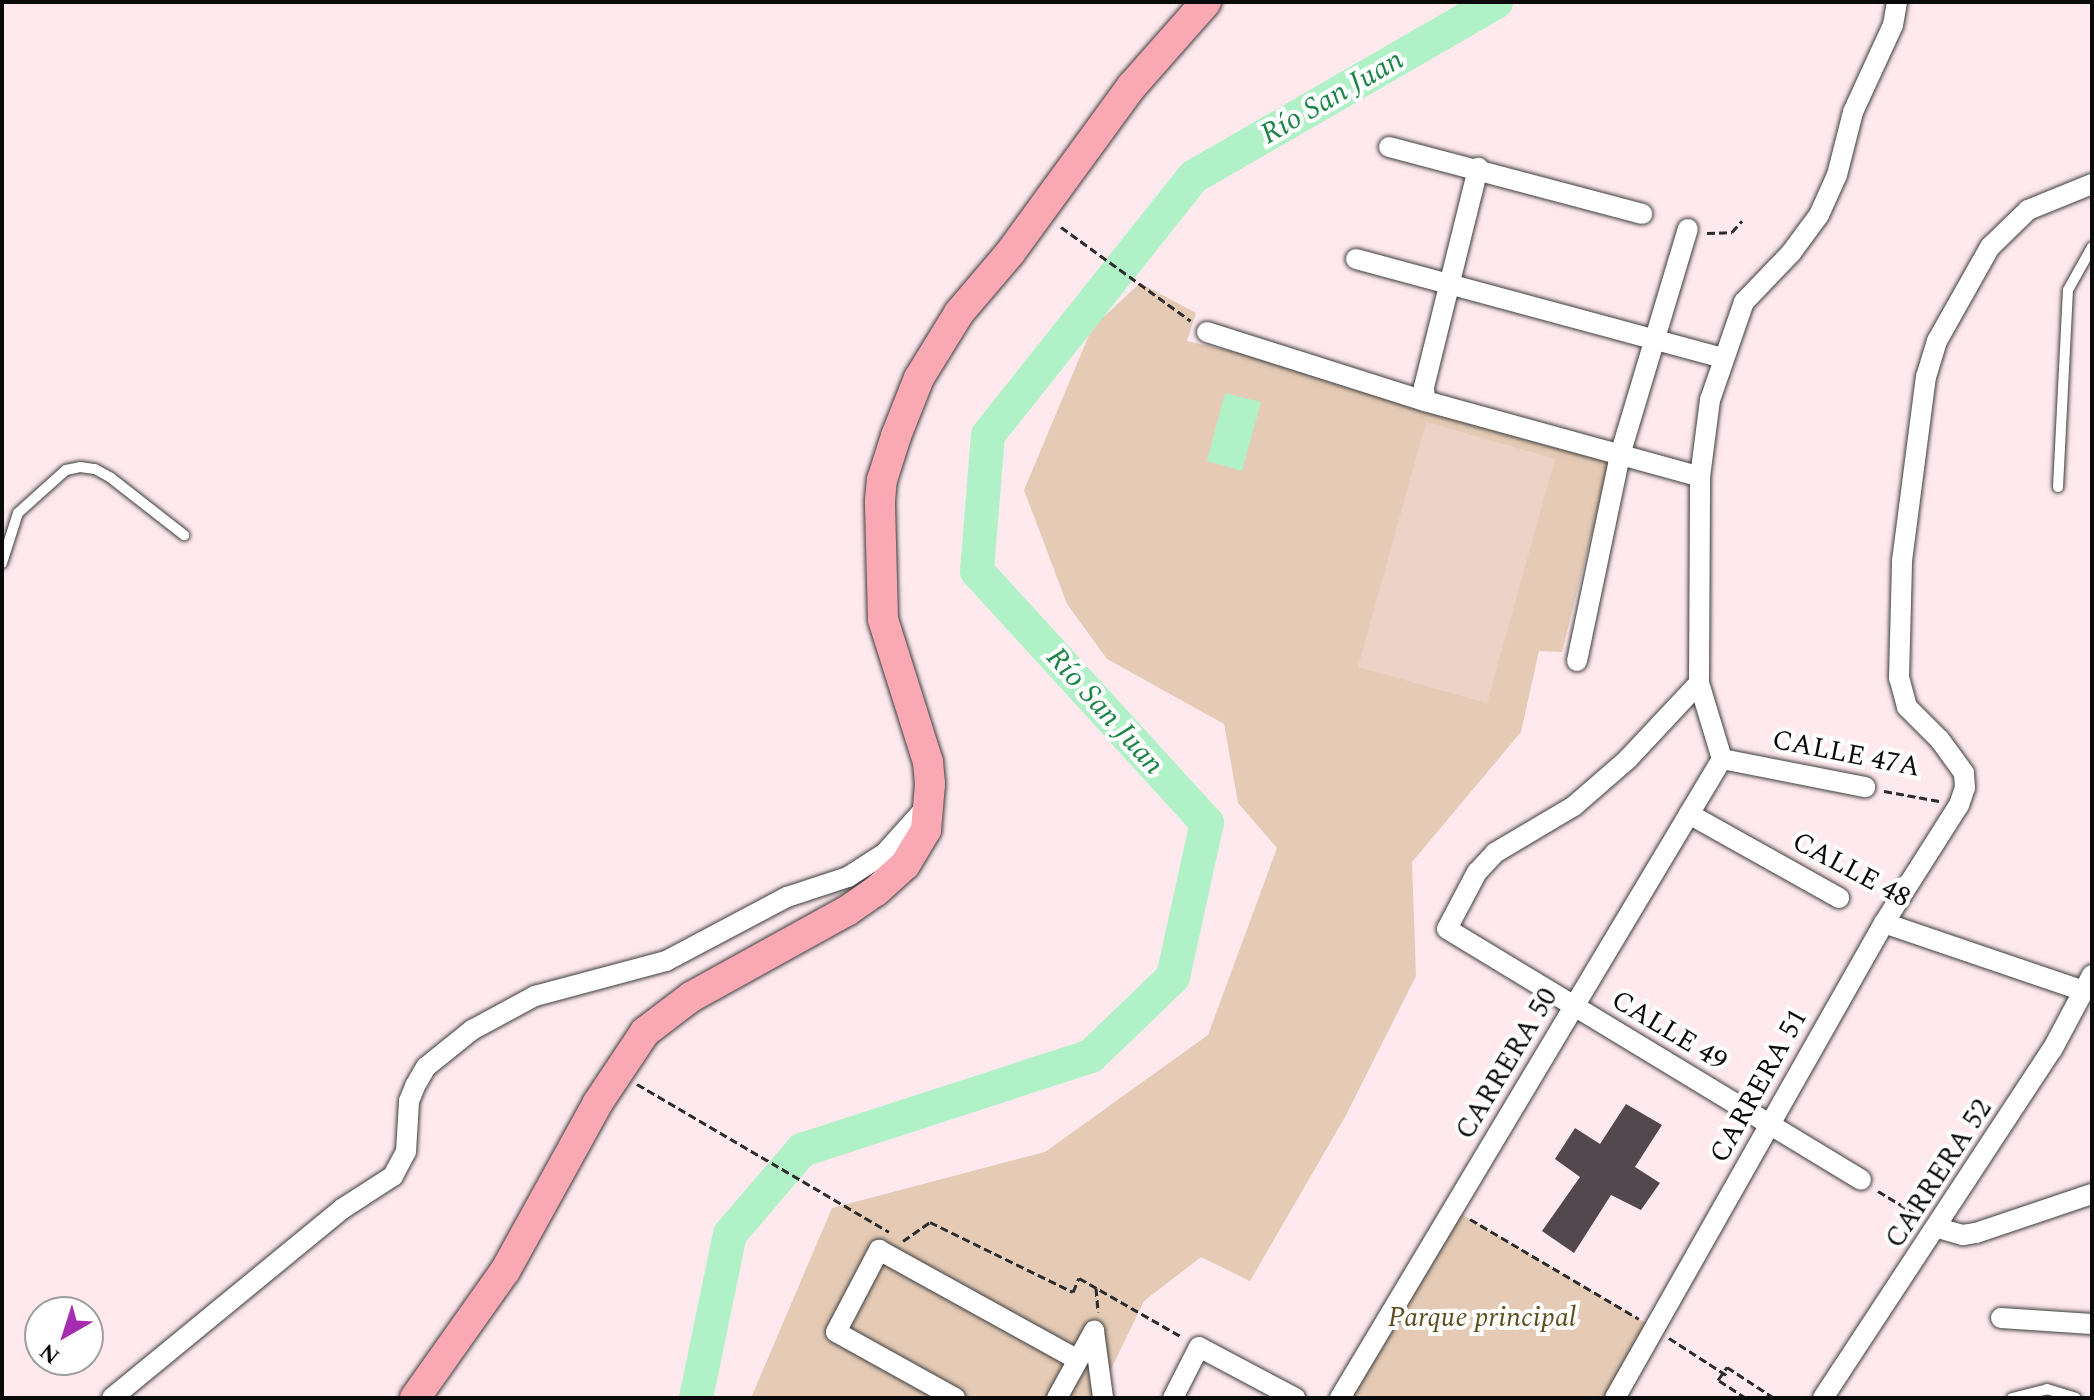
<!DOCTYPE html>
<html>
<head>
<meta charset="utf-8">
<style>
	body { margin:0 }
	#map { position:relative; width:2094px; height:1400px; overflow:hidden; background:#fee9ee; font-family:Spectral,serif }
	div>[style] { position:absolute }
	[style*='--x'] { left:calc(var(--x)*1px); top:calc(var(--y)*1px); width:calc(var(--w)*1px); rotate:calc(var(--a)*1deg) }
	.green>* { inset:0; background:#e5cbb6 }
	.pitch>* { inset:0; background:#edd3c7 }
	.water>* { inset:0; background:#b1f1c7 }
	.river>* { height:34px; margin:-17px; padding:0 17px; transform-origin:17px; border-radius:17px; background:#b1f1c7 }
	.building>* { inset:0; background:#52484e }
	.path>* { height:3px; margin-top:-1.5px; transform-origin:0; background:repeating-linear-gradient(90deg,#2c2c2c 0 8px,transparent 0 12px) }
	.roads { filter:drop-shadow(0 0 2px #3d3d3d) drop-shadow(0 0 2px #3d3d3d) }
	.service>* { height:10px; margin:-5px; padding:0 5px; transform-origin:5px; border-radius:5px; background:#fff }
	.minor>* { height:20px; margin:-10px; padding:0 10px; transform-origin:10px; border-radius:10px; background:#fff }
	.secondary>* { height:30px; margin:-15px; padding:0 15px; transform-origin:15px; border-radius:15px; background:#faa8b4 }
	span { translate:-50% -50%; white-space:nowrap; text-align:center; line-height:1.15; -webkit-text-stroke:8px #fff; paint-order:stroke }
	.street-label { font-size:28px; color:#0a0a0a }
	.park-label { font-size:28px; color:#5d4e20; font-style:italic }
	.water-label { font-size:30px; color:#1c8647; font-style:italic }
	.frame { position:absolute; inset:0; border:4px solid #0a0a0a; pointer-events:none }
	.north { position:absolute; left:24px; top:1296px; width:80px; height:80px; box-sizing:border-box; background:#fff; border:2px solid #9d9d9d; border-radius:50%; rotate:219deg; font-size:22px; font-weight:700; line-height:32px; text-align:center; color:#0a0a0a }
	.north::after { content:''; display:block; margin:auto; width:28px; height:36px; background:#a62cb0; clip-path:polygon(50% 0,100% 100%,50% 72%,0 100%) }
</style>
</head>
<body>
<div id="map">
	<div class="green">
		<div style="clip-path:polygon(1140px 283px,1196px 313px,1187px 341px,1265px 359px,1610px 461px,1562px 652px,1539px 651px,1521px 732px,1412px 862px,1416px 976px,1345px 1117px,1250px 1281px,1201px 1257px,1144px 1301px,1097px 1398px,751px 1398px,832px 1208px,1045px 1152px,1208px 1035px,1277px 848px,1238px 803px,1224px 724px,1107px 659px,1067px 604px,1024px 490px,1092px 328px)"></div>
		<div style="clip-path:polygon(1453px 1209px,1654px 1328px,1615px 1398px,1340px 1398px)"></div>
	</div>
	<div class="pitch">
		<div style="clip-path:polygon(1426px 422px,1555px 459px,1487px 703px,1358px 667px)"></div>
	</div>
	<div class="water">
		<div style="clip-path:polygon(1225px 393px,1261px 402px,1242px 471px,1207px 461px)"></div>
	</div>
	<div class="river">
		<div style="--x:696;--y:1398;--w:167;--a:-78.3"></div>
		<div style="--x:730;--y:1234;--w:111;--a:-49.4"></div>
		<div style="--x:802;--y:1150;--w:304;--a:-18"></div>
		<div style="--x:1091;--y:1056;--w:114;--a:-43.9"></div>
		<div style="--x:1173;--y:977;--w:158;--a:-77.6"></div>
		<div style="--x:1207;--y:823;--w:341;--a:-132.4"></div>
		<div style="--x:977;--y:571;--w:136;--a:-85.4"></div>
		<div style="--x:988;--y:435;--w:330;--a:-51.5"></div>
		<div style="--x:1193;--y:177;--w:350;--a:-30"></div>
	</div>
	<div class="building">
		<div style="clip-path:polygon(1626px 1104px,1662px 1125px,1635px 1167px,1660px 1183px,1641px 1210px,1611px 1195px,1574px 1253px,1542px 1231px,1580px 1177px,1555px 1159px,1575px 1128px,1600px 1144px)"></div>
	</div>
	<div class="path">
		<div style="--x:1061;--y:227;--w:160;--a:35.9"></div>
		<div style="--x:1707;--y:233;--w:25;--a:-2"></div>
		<div style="--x:1732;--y:232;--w:15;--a:-48"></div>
		<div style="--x:1884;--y:791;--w:56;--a:10.3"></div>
		<div style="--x:637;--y:1084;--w:292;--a:30.4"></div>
		<div style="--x:1878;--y:1191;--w:48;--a:31.4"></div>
		<div style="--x:1470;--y:1219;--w:196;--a:30.6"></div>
		<div style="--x:903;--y:1241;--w:33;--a:-35"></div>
		<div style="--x:930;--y:1222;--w:159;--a:26.1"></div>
		<div style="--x:1073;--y:1292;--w:15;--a:-67"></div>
		<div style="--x:1079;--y:1278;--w:119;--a:29.8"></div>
		<div style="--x:1096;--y:1288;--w:24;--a:85"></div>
		<div style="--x:1669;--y:1338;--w:70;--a:32.8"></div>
		<div style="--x:1746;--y:1398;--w:33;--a:-147"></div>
		<div style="--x:1718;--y:1380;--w:16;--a:-55"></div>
		<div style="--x:1727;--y:1367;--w:56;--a:33.4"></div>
	</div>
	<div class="roads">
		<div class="service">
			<div style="--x:2058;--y:487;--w:197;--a:-87.1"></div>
			<div style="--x:2068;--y:290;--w:49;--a:-60.8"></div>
			<div style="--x:2;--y:563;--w:52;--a:-72.3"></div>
			<div style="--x:18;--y:513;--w:64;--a:-41.9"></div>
			<div style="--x:66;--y:470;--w:14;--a:-12"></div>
			<div style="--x:80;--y:467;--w:15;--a:8"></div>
			<div style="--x:95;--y:469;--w:18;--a:29"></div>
			<div style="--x:111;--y:478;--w:93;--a:38"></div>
			<div style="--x:2012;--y:1398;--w:36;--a:-14"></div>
			<div style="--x:2047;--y:1389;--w:30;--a:17"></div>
		</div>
		<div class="minor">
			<div style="--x:1389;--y:147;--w:262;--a:14.8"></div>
			<div style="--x:1356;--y:259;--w:379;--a:15.1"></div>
			<div style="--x:1207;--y:332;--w:229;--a:17.6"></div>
			<div style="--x:1425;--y:401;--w:285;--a:15.4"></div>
			<div style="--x:1425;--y:401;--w:14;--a:-94"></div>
			<div style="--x:1424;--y:387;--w:226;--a:-76.1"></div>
			<div style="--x:1577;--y:661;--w:210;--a:-78.2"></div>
			<div style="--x:1620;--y:455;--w:236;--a:-73.3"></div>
			<div style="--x:1699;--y:683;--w:104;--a:133.1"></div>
			<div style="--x:1628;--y:759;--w:72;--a:139"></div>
			<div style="--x:1574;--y:806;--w:92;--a:149.3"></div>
			<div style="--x:1495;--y:853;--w:26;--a:133"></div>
			<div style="--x:1477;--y:872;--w:64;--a:117.8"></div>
			<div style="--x:1447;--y:929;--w:484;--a:31.2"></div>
			<div style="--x:1722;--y:759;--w:79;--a:-106.8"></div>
			<div style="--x:1699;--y:683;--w:206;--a:-89.7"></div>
			<div style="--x:1700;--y:477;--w:78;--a:-82.6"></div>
			<div style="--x:1710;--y:400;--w:104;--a:-70.9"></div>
			<div style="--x:1744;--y:302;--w:68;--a:-46.2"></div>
			<div style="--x:1791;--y:253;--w:47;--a:-53.6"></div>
			<div style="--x:1819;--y:215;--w:44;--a:-65.8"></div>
			<div style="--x:1837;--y:175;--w:65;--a:-75.7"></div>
			<div style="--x:1853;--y:112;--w:96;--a:-65.3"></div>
			<div style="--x:1893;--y:25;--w:23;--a:-80"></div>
			<div style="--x:1722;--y:759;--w:146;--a:11.1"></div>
			<div style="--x:1689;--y:814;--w:172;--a:29.2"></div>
			<div style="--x:1884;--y:923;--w:211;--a:18.8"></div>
			<div style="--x:1938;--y:1228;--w:26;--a:16"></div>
			<div style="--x:1963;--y:1235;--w:13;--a:-9"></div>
			<div style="--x:1976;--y:1233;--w:122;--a:-18.6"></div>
			<div style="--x:2001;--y:1318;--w:91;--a:3.8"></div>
			<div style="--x:1094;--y:1331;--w:68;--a:82.3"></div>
			<div style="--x:112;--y:1398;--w:298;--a:-39.4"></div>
			<div style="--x:342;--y:1209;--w:61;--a:-32.9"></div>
			<div style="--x:393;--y:1176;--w:27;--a:-62"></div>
			<div style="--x:406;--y:1152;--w:51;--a:-86.6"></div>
			<div style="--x:409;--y:1101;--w:16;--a:-68"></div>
			<div style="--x:415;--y:1086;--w:22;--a:-60"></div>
			<div style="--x:426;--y:1067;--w:59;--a:-38.8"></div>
			<div style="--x:472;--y:1030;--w:72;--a:-28.4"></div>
			<div style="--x:535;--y:996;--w:136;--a:-15"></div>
			<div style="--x:666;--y:961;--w:137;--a:-27.9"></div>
			<div style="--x:787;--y:897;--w:64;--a:-18.2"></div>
			<div style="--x:848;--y:877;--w:44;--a:-33"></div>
			<div style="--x:885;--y:853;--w:64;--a:-48.1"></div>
			<div style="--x:955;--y:1398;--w:136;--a:-151"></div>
			<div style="--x:836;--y:1332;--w:93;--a:-62.3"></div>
			<div style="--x:879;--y:1250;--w:227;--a:28.9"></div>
			<div style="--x:1057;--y:1398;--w:77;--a:-61.1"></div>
			<div style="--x:1173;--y:1398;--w:57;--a:-63"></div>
			<div style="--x:1199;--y:1347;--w:109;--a:28"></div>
			<div style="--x:1340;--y:1398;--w:744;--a:-59.13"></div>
			<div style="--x:1615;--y:1398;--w:546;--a:-60.48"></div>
			<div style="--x:1884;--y:923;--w:140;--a:-57.6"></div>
			<div style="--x:1959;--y:805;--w:18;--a:-71"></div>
			<div style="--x:1965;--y:788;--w:15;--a:-94"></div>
			<div style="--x:1964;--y:773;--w:41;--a:-126"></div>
			<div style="--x:1940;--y:740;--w:47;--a:-135"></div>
			<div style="--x:1907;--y:707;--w:30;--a:-105"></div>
			<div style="--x:1899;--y:678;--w:117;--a:-88.5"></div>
			<div style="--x:1902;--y:561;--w:186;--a:-82.6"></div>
			<div style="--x:1926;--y:377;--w:38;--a:-73"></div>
			<div style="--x:1937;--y:341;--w:108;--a:-60.6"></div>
			<div style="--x:1990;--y:247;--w:53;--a:-44.2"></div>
			<div style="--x:2028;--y:210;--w:69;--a:-22.1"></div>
			<div style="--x:1823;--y:1398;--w:417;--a:-56.7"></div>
			<div style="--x:2052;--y:1050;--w:85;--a:-61.9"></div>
		</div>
		<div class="secondary">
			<div style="--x:415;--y:1398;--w:156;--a:-54.7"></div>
			<div style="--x:505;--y:1271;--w:191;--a:-61.1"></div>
			<div style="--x:597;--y:1104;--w:87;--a:-56.3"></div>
			<div style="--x:645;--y:1032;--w:58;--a:-37.3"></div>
			<div style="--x:691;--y:997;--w:178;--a:-28.9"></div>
			<div style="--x:847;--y:911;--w:35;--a:-35"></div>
			<div style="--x:876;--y:891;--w:39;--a:-42"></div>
			<div style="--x:905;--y:865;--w:41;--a:-59"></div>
			<div style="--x:926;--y:830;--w:46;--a:-85"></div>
			<div style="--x:930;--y:784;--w:22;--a:-95"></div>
			<div style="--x:928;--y:762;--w:150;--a:-107.5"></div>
			<div style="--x:883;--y:619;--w:118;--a:-91.5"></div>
			<div style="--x:880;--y:501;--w:21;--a:-85"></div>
			<div style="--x:882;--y:480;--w:46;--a:-72.3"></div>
			<div style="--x:896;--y:436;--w:62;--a:-68.4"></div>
			<div style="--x:919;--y:378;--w:76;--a:-58.4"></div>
			<div style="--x:959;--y:313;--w:79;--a:-49.6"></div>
			<div style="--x:1010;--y:253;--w:207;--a:-53.9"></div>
			<div style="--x:1132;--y:86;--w:112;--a:-48.6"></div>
		</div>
	</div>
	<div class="street-label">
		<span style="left:1846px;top:754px;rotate:11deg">CALLE 47A</span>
		<span style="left:1851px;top:870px;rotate:28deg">CALLE 48</span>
		<span style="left:1669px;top:1031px;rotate:31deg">CALLE 49</span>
		<span style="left:1507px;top:1064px;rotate:-59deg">CARRERA 50</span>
		<span style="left:1759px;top:1086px;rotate:-61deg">CARRERA 51</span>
		<span style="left:1939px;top:1174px;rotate:-57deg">CARRERA 52</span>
	</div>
	<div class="park-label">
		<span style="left:1482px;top:1318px">Parque principal</span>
	</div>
	<div class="water-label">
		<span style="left:1332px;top:97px;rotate:-30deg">Río San Juan</span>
		<span style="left:1105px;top:711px;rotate:48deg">Río San Juan</span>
	</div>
	<div class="frame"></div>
	<div class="north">N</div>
</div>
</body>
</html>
